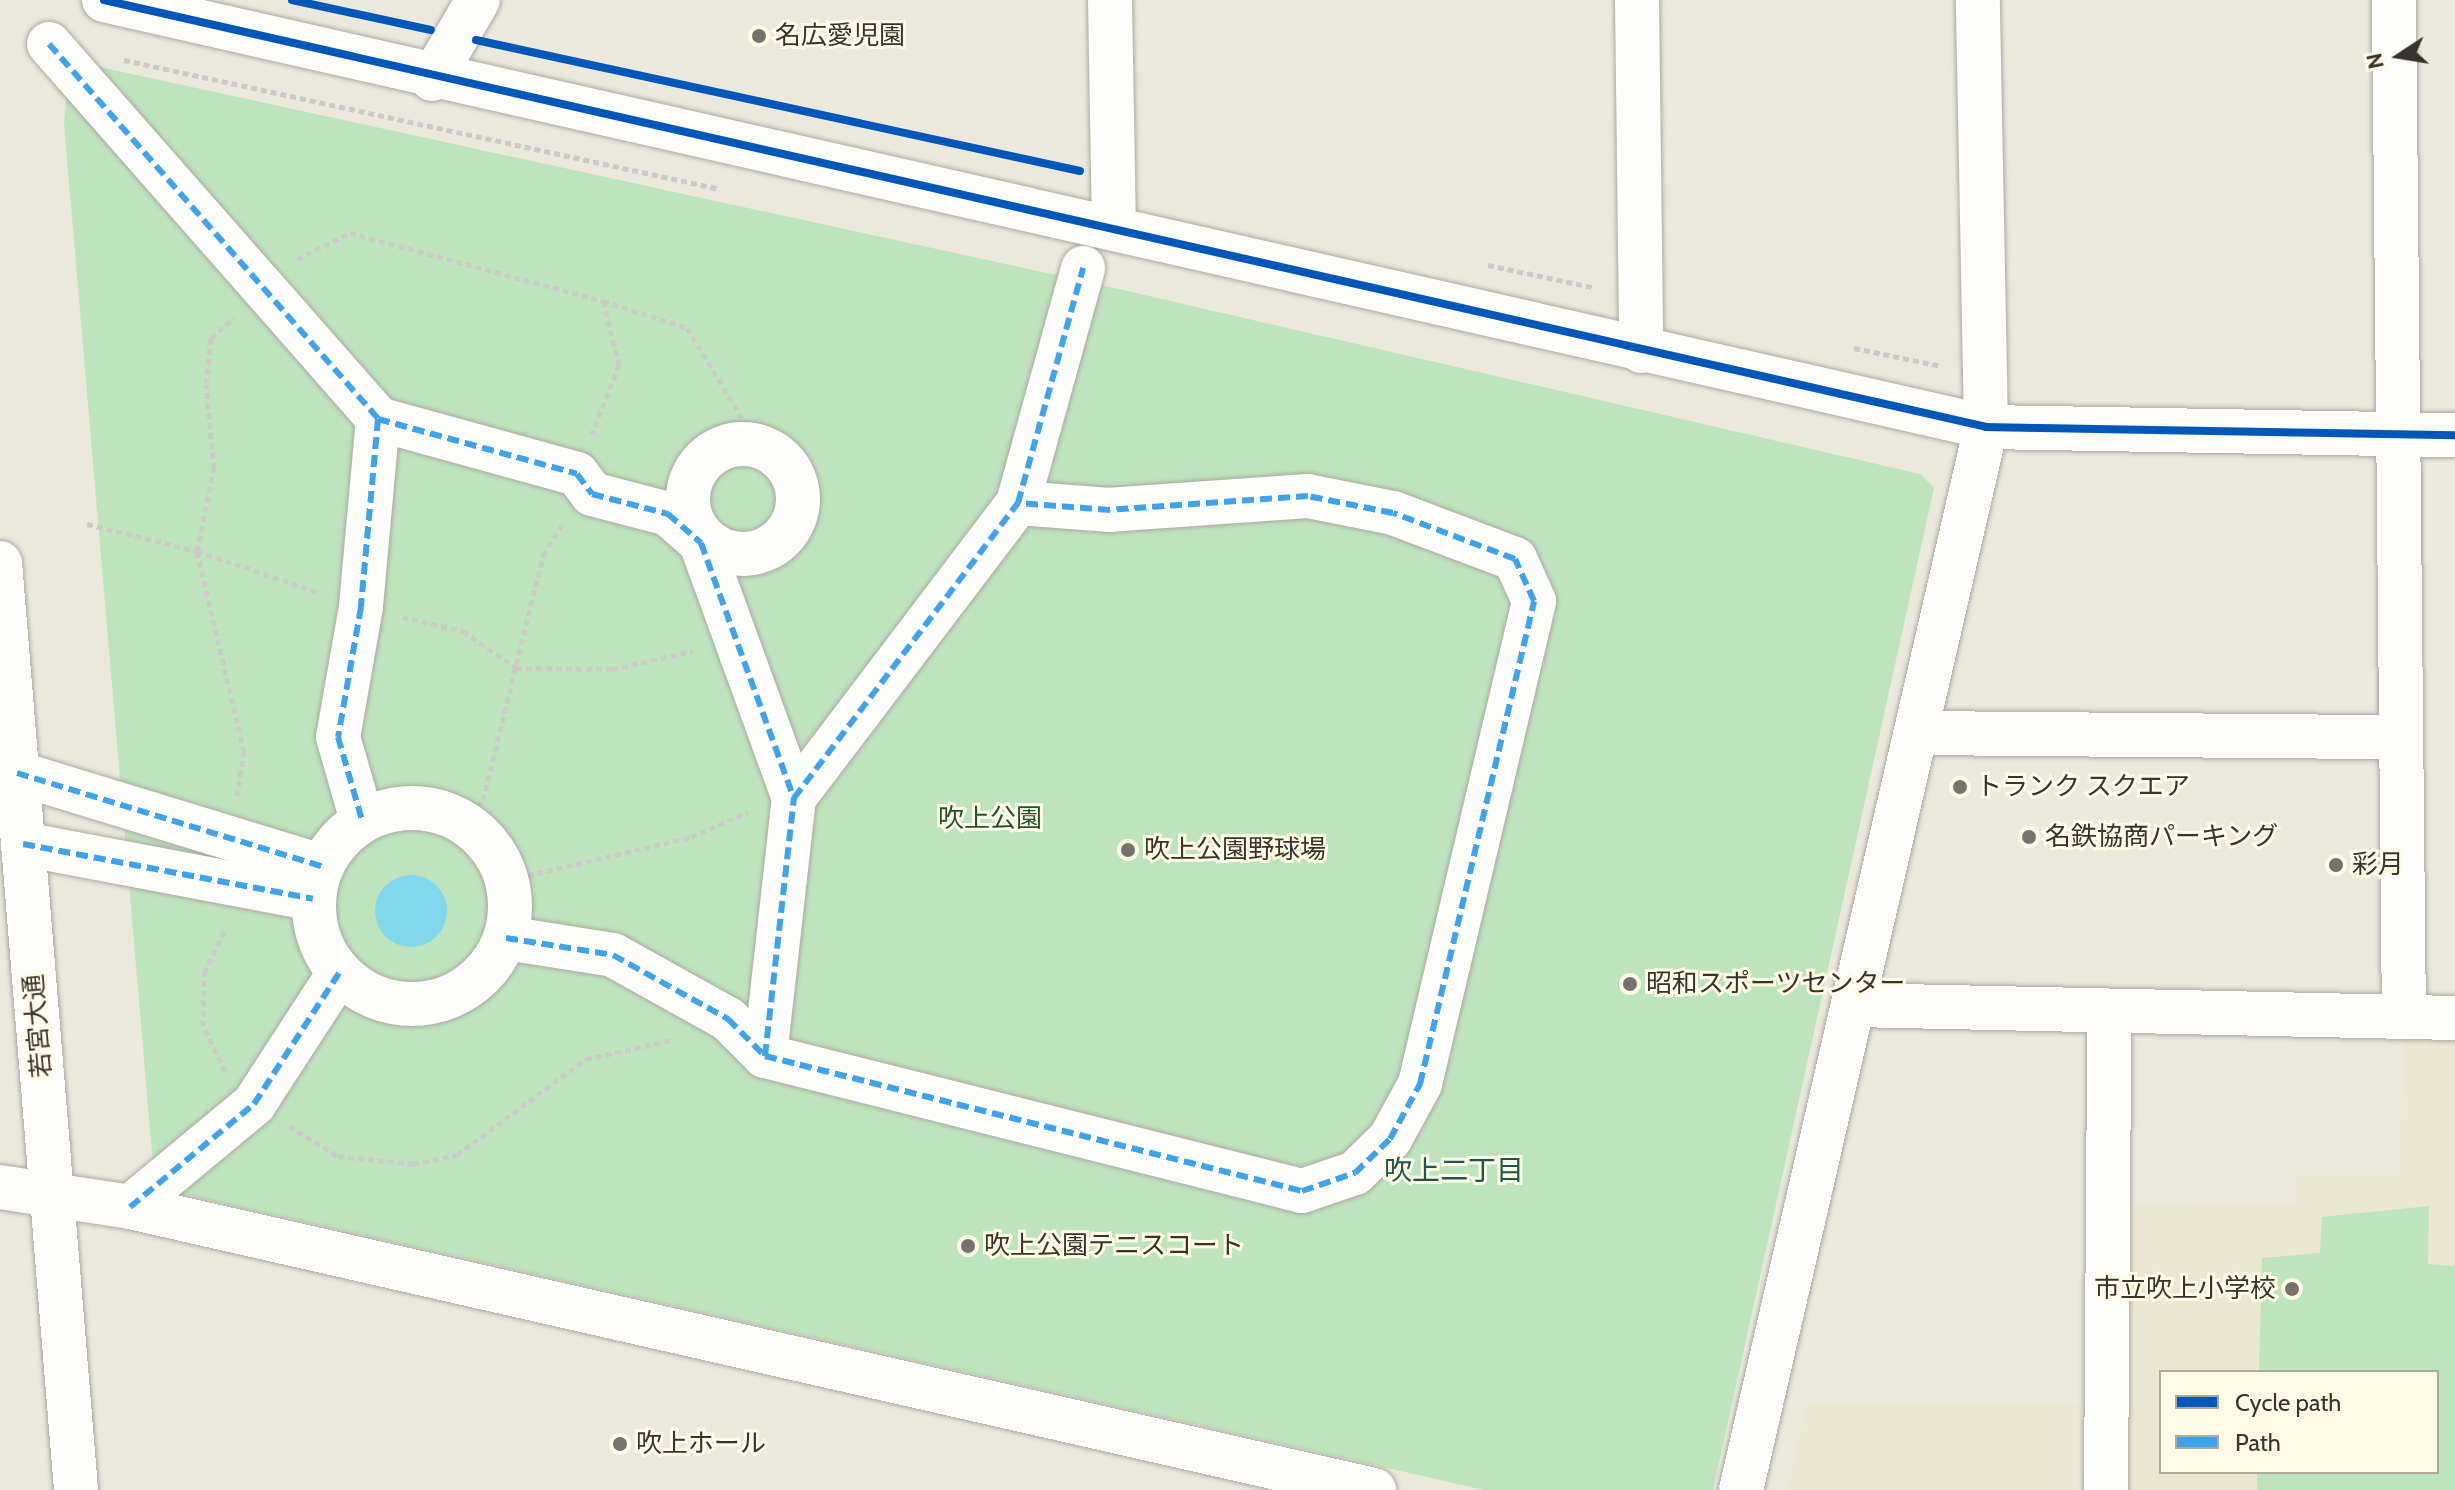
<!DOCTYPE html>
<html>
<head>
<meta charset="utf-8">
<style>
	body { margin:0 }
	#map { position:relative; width:2455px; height:1490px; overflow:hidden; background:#ebe8de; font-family:Cabin,"Noto Sans JP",sans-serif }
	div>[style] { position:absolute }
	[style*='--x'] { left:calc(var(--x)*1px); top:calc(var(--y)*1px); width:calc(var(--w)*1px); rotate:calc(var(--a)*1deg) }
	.built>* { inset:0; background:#ece7d2 }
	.green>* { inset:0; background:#bee4be }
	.water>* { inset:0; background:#81d8eb }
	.round { border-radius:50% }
	.path>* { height:5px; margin-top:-2.5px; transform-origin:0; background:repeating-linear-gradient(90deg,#cccac7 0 6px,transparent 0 10px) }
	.roads { filter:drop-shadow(0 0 2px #aba8a0) drop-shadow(0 0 2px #aba8a0) }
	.minor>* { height:44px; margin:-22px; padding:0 22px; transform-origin:22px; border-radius:22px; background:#fcfcfa }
	.minor>.ring { margin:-22px; padding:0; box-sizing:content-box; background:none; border:44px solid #fcfcfa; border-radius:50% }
	.quiet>* { height:6px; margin-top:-3px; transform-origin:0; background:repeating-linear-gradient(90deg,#3fa3eb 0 12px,transparent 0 18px) }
	.cycleway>* { height:8px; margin:-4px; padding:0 4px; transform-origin:4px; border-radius:4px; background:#0057b8 }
	.dots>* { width:22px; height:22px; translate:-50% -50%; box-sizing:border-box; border:4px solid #fefae5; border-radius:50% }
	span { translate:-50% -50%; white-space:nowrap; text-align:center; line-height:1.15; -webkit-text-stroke:6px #fefae5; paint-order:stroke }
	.poi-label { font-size:26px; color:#36342d }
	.left { translate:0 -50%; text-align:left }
	.right { translate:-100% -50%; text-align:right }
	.park-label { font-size:26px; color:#1f542b }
	.street-label { font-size:26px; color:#36342d }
	.neighbourhood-label { font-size:28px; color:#1e554c }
	.legend { position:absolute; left:2159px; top:1370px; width:280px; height:104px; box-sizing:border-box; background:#fefae5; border:2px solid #aeab9b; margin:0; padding:10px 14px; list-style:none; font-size:24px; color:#36342d }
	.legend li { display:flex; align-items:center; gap:16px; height:40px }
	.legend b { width:40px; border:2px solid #aeab9b }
	.north { position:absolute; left:2359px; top:16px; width:80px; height:80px; -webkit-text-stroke:6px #fefae5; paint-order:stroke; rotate:258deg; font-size:22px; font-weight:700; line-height:32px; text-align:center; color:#36342d }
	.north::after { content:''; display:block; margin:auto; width:28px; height:36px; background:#36342d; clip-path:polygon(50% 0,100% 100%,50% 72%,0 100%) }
</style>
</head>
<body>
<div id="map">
	<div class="built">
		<div style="clip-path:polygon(evenodd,2455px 1037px,2455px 1490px,2128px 1490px,2129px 1206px,2296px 1203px,2297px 1176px,2399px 1175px,2404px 1038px,2455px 1037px,2161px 1372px,2437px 1372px,2437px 1472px,2161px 1472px,2161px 1372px)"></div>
		<div style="clip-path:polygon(1807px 1404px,2082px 1404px,2080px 1490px,1787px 1490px)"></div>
	</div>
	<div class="green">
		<div style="clip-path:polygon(86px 64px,1084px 281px,1920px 474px,1934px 488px,1713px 1490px,1484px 1490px,155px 1188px,64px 124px,67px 89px)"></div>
		<div style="clip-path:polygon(2429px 1206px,2428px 1264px,2455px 1266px,2455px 1490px,2257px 1490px,2257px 1472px,2437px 1472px,2437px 1372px,2259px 1372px,2262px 1258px,2320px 1253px,2322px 1217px)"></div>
	</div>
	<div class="water">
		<div class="round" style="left:375px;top:875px;width:72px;height:72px"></div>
	</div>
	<div class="path">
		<div style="--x:124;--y:60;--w:610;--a:12.21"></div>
		<div style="--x:935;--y:139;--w:138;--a:12.1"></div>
		<div style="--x:297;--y:259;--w:59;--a:-26.1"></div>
		<div style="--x:350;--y:233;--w:262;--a:15"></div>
		<div style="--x:603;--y:301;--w:66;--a:76"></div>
		<div style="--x:619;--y:365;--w:74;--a:111.4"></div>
		<div style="--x:1488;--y:265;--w:110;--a:12"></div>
		<div style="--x:603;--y:301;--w:88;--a:17.8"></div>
		<div style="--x:687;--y:328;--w:138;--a:58.6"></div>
		<div style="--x:1854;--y:348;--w:90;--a:11.6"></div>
		<div style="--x:87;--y:524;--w:113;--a:13.8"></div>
		<div style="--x:197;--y:551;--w:85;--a:-78.4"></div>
		<div style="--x:214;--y:468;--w:84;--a:-95.4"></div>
		<div style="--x:206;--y:384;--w:46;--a:-83.8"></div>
		<div style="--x:211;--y:338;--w:31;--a:-42"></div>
		<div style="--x:402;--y:617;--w:63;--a:12.9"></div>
		<div style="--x:463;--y:631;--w:65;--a:34.9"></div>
		<div style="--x:516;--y:668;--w:96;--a:0.6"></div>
		<div style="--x:612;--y:669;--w:83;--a:-12.5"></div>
		<div style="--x:237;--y:796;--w:45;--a:-81"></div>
		<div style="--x:244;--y:752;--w:206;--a:-103.2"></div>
		<div style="--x:197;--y:551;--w:130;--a:18.9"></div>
		<div style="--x:464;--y:821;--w:28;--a:-48"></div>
		<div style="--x:483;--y:800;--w:252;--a:-76.2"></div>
		<div style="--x:543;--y:555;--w:36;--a:-58"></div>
		<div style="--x:508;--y:880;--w:188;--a:-13.2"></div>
		<div style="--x:691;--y:837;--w:62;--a:-23.7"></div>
		<div style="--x:225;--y:1071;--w:50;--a:-116.1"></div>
		<div style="--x:203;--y:1026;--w:53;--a:-88.9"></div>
		<div style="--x:204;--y:973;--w:50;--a:-63.9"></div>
		<div style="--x:289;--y:1126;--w:57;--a:31.5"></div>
		<div style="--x:338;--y:1156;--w:75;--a:6.1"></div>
		<div style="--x:413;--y:1164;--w:45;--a:-11.6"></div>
		<div style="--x:457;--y:1155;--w:161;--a:-36.7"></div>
		<div style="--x:586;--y:1059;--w:88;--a:-12.5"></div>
	</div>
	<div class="roads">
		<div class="minor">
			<div style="--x:104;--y:0;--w:1930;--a:12.78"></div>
			<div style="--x:1986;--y:427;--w:469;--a:1"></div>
			<div style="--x:1110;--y:0;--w:226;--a:89"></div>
			<div style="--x:1637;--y:0;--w:351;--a:89.3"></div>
			<div style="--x:2394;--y:0;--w:1017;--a:89.44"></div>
			<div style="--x:49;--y:44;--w:499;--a:48.7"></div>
			<div style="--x:378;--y:419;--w:189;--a:95.2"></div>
			<div style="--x:361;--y:607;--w:132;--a:100"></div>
			<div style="--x:338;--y:737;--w:86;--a:73.9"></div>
			<div style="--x:432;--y:79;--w:91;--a:-59.8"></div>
			<div style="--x:378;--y:419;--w:206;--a:15.4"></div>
			<div style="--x:577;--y:474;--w:25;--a:53"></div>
			<div style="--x:592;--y:494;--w:79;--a:14.7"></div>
			<div style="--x:668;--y:514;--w:44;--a:41.3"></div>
			<div style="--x:701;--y:543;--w:271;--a:70"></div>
			<div class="ring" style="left:688px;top:444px;width:66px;height:66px"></div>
			<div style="--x:0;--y:563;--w:930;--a:85.31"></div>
			<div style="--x:1916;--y:733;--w:484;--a:0.5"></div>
			<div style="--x:17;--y:773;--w:319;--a:17"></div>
			<div class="ring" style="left:314px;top:808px;width:152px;height:152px"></div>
			<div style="--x:23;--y:844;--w:295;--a:10.7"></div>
			<div style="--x:506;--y:938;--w:108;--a:9"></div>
			<div style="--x:613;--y:955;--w:132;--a:29.1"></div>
			<div style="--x:728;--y:1019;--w:52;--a:45"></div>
			<div style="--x:765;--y:1056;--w:554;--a:14.11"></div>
			<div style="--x:1302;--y:1191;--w:56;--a:-18.8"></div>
			<div style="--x:1355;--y:1173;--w:49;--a:-44.2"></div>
			<div style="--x:1390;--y:1139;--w:63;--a:-61.4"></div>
			<div style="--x:1420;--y:1084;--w:496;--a:-76.7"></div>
			<div style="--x:1534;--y:601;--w:46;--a:-114.3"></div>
			<div style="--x:1515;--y:559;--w:130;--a:-159.3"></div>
			<div style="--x:1393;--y:513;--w:87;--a:-168.7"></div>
			<div style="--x:1308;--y:496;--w:198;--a:176"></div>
			<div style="--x:1110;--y:510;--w:92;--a:-175.6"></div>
			<div style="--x:1854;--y:1005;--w:601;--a:1.24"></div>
			<div style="--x:765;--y:1056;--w:260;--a:-83.6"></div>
			<div style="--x:794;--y:798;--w:370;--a:-52.8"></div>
			<div style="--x:1018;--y:503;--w:244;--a:-74.5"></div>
			<div style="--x:0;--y:1187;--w:132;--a:8.7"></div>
			<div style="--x:130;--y:1207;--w:1276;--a:12.82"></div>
			<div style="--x:130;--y:1207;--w:161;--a:-39.7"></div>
			<div style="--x:254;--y:1104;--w:156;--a:-57"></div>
			<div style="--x:1741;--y:1490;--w:1091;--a:-77.02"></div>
			<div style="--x:1986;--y:427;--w:427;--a:-91.1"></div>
			<div style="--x:2106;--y:1490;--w:476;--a:-89.6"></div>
		</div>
	</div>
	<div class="quiet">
		<div style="--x:49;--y:44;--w:499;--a:48.7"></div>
		<div style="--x:378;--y:419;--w:189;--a:95.2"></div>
		<div style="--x:361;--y:607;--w:132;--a:100"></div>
		<div style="--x:338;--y:737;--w:86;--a:73.9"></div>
		<div style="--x:378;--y:419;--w:206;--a:15.4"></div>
		<div style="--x:577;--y:474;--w:25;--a:53"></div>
		<div style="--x:592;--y:494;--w:79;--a:14.7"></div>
		<div style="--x:668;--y:514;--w:44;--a:41.3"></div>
		<div style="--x:701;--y:543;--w:271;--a:70"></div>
		<div style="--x:17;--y:773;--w:319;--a:17"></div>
		<div style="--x:23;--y:844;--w:295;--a:10.7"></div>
		<div style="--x:506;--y:938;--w:108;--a:9"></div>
		<div style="--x:613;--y:955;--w:132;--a:29.1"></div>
		<div style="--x:728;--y:1019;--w:52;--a:45"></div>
		<div style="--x:765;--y:1056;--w:554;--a:14.11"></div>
		<div style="--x:1302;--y:1191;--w:56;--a:-18.8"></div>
		<div style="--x:1355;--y:1173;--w:49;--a:-44.2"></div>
		<div style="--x:1390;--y:1139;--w:63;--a:-61.4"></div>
		<div style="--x:1420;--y:1084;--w:496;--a:-76.7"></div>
		<div style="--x:1534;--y:601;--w:46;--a:-114.3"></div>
		<div style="--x:1515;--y:559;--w:130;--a:-159.3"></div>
		<div style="--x:1393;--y:513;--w:87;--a:-168.7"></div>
		<div style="--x:1308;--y:496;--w:198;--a:176"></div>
		<div style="--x:1110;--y:510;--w:92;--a:-175.6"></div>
		<div style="--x:765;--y:1056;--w:260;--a:-83.6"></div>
		<div style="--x:794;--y:798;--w:370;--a:-52.8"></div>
		<div style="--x:1018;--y:503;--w:244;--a:-74.5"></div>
		<div style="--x:130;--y:1207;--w:161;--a:-39.7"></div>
		<div style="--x:254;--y:1104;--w:156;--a:-57"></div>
	</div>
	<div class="cycleway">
		<div style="--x:104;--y:0;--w:1930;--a:12.78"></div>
		<div style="--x:1986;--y:427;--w:469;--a:1"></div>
		<div style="--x:292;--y:0;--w:142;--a:12.2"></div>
		<div style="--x:476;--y:40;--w:618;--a:12.24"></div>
	</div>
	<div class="dots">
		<div style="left:759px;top:36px;background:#75736b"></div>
		<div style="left:1960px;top:787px;background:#75736b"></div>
		<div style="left:2029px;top:837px;background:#75736b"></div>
		<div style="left:1128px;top:850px;background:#75736b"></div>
		<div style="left:2336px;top:865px;background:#75736b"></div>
		<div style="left:1630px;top:984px;background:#75736b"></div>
		<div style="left:968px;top:1246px;background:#75736b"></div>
		<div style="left:2292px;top:1289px;background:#75736b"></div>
		<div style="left:620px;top:1444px;background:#75736b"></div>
	</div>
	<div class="poi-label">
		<span class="left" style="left:775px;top:36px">名広愛児園</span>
		<span class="left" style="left:1976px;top:787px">トランク スクエア</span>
		<span class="left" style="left:2045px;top:837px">名鉄協商パーキング</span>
		<span class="left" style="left:1144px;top:850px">吹上公園野球場</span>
		<span class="left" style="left:2352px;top:865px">彩月</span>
		<span class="left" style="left:1646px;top:984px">昭和スポーツセンター</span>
		<span class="left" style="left:984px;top:1246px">吹上公園テニスコート</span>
		<span class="right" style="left:2276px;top:1289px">市立吹上小学校</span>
		<span class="left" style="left:636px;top:1444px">吹上ホール</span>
	</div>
	<div class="park-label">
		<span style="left:990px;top:819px">吹上公園</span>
	</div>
	<div class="street-label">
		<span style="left:38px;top:1026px;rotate:-95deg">若宮大通</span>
	</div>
	<div class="neighbourhood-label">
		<span style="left:1454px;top:1170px">吹上二丁目</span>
	</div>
	<ul class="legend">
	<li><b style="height:10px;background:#0057b8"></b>Cycle path</li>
	<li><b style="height:10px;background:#3fa3eb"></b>Path</li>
	</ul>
	<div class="north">N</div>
</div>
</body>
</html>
